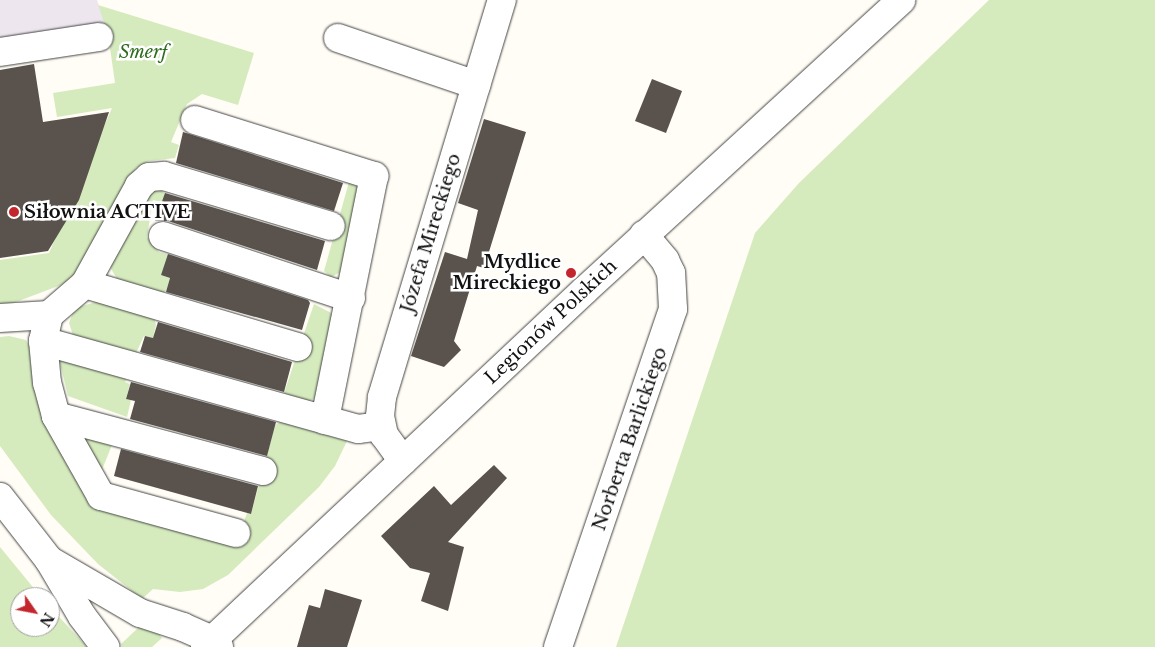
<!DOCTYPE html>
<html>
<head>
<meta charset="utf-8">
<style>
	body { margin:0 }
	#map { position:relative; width:1155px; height:647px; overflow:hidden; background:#fffdf5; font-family:"Libre Baskerville",serif }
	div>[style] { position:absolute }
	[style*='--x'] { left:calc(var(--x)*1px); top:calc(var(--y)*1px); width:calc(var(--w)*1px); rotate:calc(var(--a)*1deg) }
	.industrial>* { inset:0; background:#eee6ef }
	.green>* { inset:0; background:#d5ebbd }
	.building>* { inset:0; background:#5a524d }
	.roads { filter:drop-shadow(0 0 1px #444) drop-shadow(0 0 1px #444) }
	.minor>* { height:28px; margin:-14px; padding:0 14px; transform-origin:14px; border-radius:14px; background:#fff }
	.dots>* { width:14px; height:14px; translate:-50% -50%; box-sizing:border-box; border:2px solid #fff; border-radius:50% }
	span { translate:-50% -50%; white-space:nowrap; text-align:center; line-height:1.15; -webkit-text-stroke:5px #fff; paint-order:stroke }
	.park-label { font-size:18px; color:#2f6b1f; font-style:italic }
	.poi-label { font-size:18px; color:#111; font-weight:700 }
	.left { translate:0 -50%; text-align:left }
	.right { translate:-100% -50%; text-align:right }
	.street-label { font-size:18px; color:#111 }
	.north { position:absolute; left:10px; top:587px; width:50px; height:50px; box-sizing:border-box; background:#fff; border:1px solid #a0a0a0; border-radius:50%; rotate:123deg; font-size:14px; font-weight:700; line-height:20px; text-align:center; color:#111 }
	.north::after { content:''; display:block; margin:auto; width:18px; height:22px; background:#c4262e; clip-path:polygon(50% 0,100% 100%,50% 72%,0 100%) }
</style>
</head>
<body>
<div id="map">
	<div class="industrial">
		<div style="clip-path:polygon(0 0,97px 0,108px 34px,0 49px)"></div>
	</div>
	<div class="green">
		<div style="clip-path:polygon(989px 0,1155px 0,1155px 647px,616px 647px,755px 233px,799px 183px)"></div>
		<div style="clip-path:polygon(98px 5px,254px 53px,238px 105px,202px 94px,187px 104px,171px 142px,179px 145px,175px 158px,149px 161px,136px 168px,75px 276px,61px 285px,0 308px,0 260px,49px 253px,112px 108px,57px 117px,53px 93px,115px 83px,108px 34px)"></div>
		<div style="clip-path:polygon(349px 182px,359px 188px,345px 270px,331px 277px,324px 271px)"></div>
		<div style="clip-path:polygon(158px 187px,165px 194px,162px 202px,153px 200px,147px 237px,159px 252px,169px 255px,161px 275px,170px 278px,167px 290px,162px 293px,117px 279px,110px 267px,111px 257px,148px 193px)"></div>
		<div style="clip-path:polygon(96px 302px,154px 317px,156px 325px,153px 338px,144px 336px,136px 353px,73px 335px,69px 323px,73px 313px,79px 307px)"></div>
		<div style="clip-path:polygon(314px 304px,337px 316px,318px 396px,308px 402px,284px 393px)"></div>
		<div style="clip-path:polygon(9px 336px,26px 340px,30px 347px,54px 436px,86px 493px,235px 547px,247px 513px,251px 514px,275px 425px,281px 422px,347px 441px,335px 466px,319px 487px,228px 575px,203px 589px,180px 592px,153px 589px,142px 599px,98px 564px,51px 515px,0 446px,0 337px)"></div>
		<div style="clip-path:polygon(59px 359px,128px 376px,125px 382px,130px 384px,126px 399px,131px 400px,127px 417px,68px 396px)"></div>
		<div style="clip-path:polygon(79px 433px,112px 445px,101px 472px)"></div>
		<div style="clip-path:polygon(0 547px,41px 597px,20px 597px,20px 627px,50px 627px,50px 607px,87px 647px,0 647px)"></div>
		<div style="clip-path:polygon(139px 627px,159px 634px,162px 638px,152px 647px,122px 647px,121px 644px)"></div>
	</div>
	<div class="building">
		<div style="clip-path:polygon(34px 64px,43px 122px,109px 112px,79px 200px,48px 251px,0 258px,0 70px)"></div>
		<div style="clip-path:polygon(652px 79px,682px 91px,666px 133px,635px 121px)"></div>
		<div style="clip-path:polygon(484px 119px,526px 132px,484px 268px,477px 266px,454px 341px,461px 350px,444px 367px,411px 356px,445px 252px,467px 259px,478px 210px,458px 203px)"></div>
		<div style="clip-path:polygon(183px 132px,343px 183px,334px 211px,176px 163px)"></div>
		<div style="clip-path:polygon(165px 193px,325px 241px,317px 270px,168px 221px,155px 221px)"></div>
		<div style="clip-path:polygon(168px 254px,308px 300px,310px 303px,302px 330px,166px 292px,170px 278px,161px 275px)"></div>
		<div style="clip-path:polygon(158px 322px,292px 362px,284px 392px,140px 352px,145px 336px,153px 338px)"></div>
		<div style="clip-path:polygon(131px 382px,276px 422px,267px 456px,130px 419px,135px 401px,126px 399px)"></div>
		<div style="clip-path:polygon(121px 449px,258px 486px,251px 514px,114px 476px)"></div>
		<div style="clip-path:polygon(494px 465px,507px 478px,448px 542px,464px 547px,448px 611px,421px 601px,430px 573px,410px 568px,381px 536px,434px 486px,451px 505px)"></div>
		<div style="clip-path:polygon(325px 589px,362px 600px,347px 647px,297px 647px,309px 605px,320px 608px)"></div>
	</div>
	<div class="roads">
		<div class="minor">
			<div style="--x:338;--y:38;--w:146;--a:18.8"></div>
			<div style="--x:0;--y:52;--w:100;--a:-8.6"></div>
			<div style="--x:195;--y:120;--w:188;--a:17.4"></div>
			<div style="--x:374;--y:176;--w:249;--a:101.4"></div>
			<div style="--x:163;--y:236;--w:198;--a:18.3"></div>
			<div style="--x:85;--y:284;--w:222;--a:16.5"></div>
			<div style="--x:0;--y:318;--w:49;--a:-3.5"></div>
			<div style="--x:43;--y:341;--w:327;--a:15.6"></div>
			<div style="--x:358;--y:429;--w:23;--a:-7"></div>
			<div style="--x:56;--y:416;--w:214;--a:14.9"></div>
			<div style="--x:403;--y:461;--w:32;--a:-126"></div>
			<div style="--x:384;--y:435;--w:19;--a:-102"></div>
			<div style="--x:380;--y:416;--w:19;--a:-84"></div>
			<div style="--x:382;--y:397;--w:415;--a:-73.2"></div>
			<div style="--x:0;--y:497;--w:80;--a:52.1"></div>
			<div style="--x:49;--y:560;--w:65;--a:59.5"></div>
			<div style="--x:82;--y:616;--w:39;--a:53"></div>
			<div style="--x:236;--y:533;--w:140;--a:-164.7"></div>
			<div style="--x:101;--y:496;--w:92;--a:-119.4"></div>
			<div style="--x:56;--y:416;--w:34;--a:-105"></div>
			<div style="--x:47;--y:383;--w:42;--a:-95.4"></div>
			<div style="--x:43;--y:341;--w:27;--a:-77"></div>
			<div style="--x:49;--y:315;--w:48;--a:-40.7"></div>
			<div style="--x:85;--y:284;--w:112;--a:-61.1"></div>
			<div style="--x:139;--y:186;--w:13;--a:-42"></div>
			<div style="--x:149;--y:177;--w:15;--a:-4"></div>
			<div style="--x:164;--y:176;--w:174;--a:16.7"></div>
			<div style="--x:49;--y:560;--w:105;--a:30.2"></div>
			<div style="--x:140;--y:613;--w:45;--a:18"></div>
			<div style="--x:183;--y:627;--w:32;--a:24"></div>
			<div style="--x:212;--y:640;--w:10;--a:45"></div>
			<div style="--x:205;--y:647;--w:521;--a:-43.21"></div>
			<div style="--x:585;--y:290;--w:429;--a:-42.5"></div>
			<div style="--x:558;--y:647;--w:357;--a:-71.2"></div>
			<div style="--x:673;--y:309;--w:36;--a:-93"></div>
			<div style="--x:671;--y:273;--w:14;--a:-115"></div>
			<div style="--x:665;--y:260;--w:33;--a:-130"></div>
		</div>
	</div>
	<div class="dots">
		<div style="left:14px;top:212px;background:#c4262e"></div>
		<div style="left:571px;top:273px;background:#c4262e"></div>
	</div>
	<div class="park-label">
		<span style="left:143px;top:52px">Smerf</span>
	</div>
	<div class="poi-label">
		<span class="left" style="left:24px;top:212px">Siłownia ACTIVE</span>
		<span class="right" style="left:561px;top:273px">Mydlice<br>Mireckiego</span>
	</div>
	<div class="street-label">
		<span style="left:431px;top:233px;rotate:-73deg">Józefa Mireckiego</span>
		<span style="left:551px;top:322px;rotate:-43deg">Legionów Polskich</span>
		<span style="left:630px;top:439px;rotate:-71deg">Norberta Barlickiego</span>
	</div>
	<div class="north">N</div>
</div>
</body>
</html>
